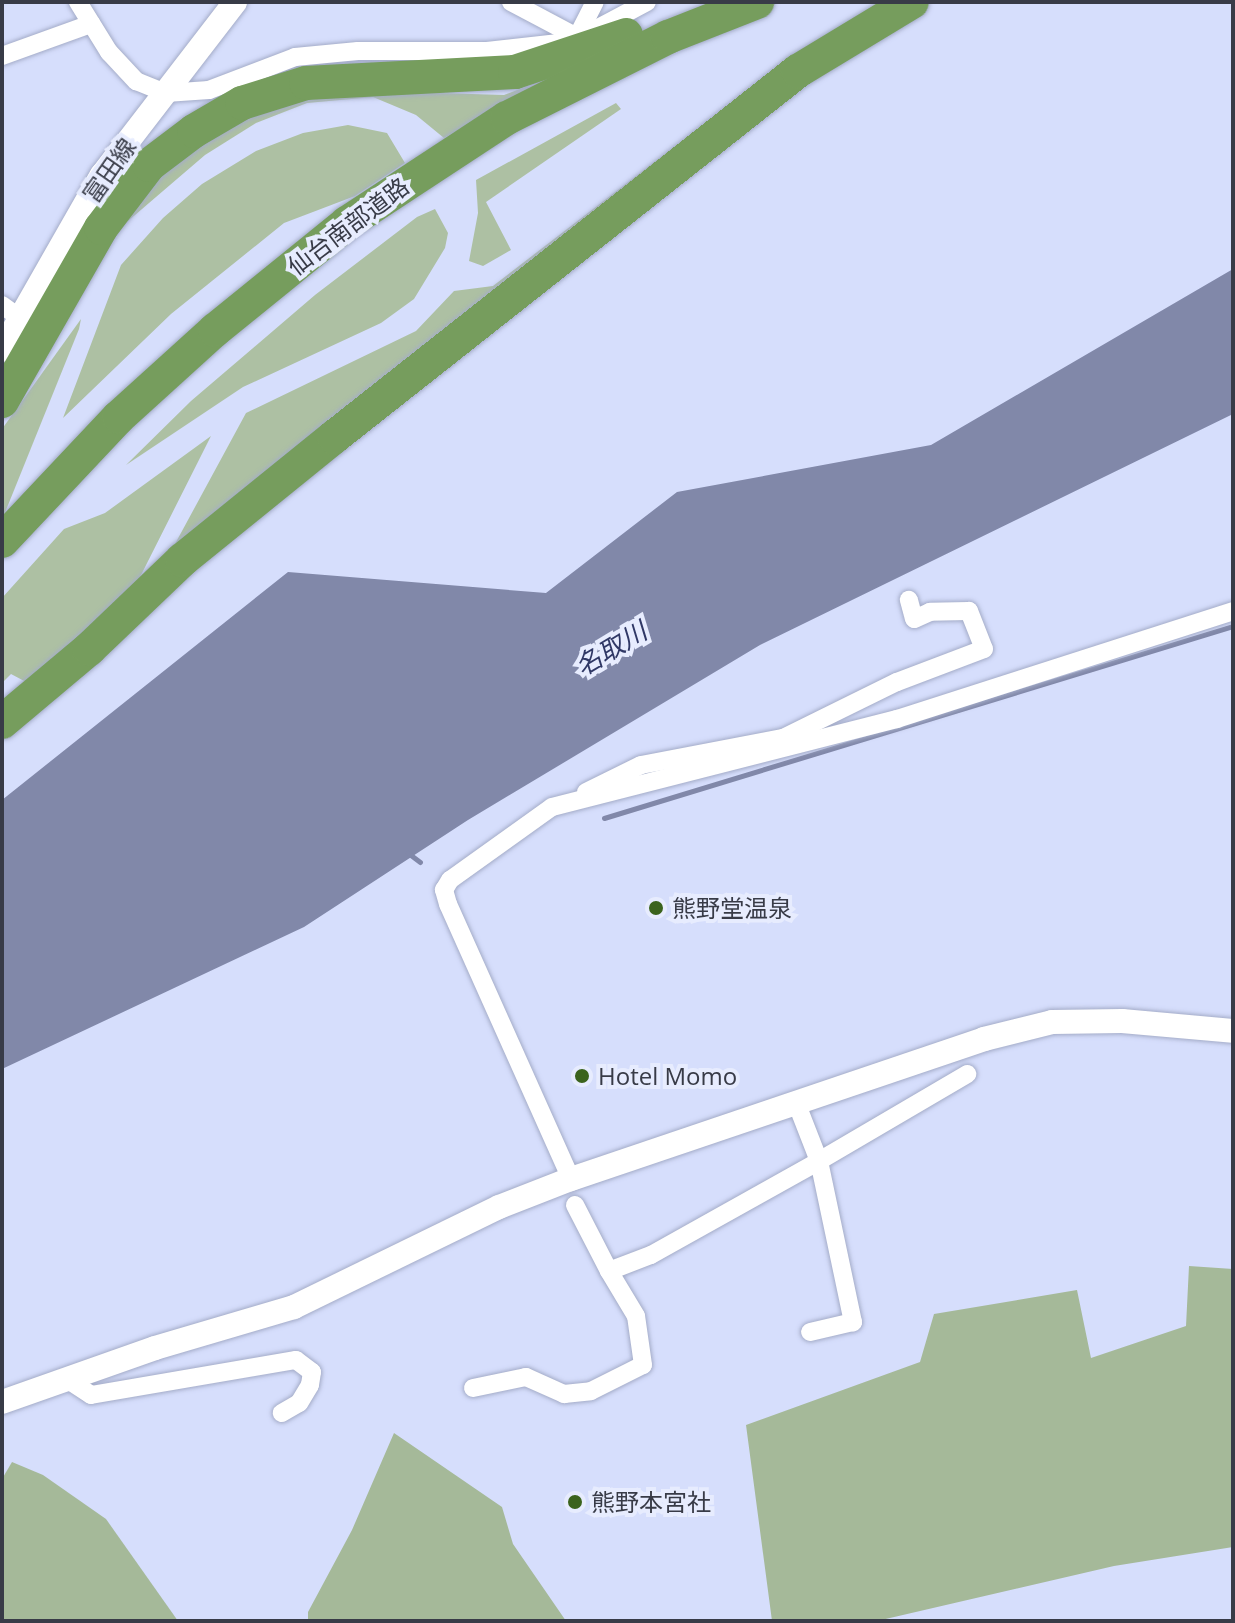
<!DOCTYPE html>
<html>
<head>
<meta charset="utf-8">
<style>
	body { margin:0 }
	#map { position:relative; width:1235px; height:1623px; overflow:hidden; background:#d6defc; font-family:"Open Sans","Noto Sans JP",sans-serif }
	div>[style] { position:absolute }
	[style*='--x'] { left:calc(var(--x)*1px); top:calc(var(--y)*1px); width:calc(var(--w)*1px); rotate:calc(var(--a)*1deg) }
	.green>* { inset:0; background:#adc0a3 }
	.forest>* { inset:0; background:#a5b999 }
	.water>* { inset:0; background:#8188a9 }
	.stream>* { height:5px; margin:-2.5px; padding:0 2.5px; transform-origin:2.5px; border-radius:2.5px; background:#8188a9 }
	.roads { filter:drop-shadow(0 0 2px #a4acc8) drop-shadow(0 0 2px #a4acc8) }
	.minor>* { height:18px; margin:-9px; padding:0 9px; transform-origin:9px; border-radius:9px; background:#fff }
	.tertiary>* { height:24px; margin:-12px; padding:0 12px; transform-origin:12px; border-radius:12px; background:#fff }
	.motorway>* { height:34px; margin:-17px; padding:0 17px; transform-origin:17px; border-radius:17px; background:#769d5d }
	.dots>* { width:22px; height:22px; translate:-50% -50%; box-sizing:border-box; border:4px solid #e7ecfe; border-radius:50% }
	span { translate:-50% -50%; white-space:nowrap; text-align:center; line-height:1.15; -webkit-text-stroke:8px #e7ecfe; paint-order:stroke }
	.street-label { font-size:24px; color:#383b47 }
	.poi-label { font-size:24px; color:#383b47 }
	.left { translate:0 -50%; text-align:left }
	.water-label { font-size:26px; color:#303866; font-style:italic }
	.frame { position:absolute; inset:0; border:4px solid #383b47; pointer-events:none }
</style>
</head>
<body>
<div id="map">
	<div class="green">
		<div style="clip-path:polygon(528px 86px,530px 90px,444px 138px,416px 115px,373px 97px,307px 103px,256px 123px,205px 155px,121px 227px,153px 182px,234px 120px,342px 90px,504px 95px)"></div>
		<div style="clip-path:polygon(748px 90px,169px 555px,246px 413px,416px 331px,454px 291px,493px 286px)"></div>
		<div style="clip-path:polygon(616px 103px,621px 109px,486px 202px,511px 250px,483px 266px,469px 261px,478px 213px,476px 180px)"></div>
		<div style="clip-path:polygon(348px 125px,387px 133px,405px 163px,355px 196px,284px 223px,171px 314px,63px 418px,121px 265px,163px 218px,202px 184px,256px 151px,303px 133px)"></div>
		<div style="clip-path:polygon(435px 209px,448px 233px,445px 248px,414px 299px,381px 323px,243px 387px,126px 465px,191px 401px,315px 295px,417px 217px)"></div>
		<div style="clip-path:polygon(81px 319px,79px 329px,2px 520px,2px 429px)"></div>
		<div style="clip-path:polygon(211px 436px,132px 593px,28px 683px,11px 674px,2px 683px,2px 598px,64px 529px,105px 513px)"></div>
	</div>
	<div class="forest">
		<div style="clip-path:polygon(1189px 1266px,1233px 1269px,1233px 1547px,1114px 1566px,877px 1621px,772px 1621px,746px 1425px,920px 1362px,934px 1314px,1077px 1290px,1091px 1358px,1186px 1326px)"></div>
		<div style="clip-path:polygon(394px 1433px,502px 1507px,513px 1544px,566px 1621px,308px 1621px,308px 1612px,352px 1530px)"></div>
		<div style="clip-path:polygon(12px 1462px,43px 1475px,106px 1519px,178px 1621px,2px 1621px,2px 1479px)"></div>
	</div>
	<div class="water">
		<div style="clip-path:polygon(1233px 269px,1233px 414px,760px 645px,468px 820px,304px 927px,2px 1069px,2px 800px,288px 572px,546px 593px,677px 492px,931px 445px)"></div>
	</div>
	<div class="stream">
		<div style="--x:604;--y:818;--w:658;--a:-16.97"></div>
		<div style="--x:408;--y:853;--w:15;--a:37"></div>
	</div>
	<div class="roads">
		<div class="minor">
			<div style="--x:78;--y:2;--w:59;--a:58.2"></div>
			<div style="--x:109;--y:52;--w:40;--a:47"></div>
			<div style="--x:136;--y:81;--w:32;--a:22"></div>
			<div style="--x:166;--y:93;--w:43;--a:-4"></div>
			<div style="--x:209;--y:90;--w:92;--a:-21"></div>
			<div style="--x:295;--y:57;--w:63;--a:-5.4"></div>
			<div style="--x:358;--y:51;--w:129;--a:0"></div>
			<div style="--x:487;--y:51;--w:70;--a:-6.5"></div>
			<div style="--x:511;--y:2;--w:75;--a:27.9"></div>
			<div style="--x:577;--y:37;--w:39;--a:-63"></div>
			<div style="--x:585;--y:35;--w:70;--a:-28"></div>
			<div style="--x:2;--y:56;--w:95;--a:-19.8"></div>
			<div style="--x:2;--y:305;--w:22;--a:36"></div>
			<div style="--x:586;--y:792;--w:61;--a:-26.1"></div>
			<div style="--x:641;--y:765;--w:145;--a:-10.8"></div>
			<div style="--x:783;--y:738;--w:127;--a:-26.2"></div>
			<div style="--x:897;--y:682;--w:93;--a:-20.8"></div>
			<div style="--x:984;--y:649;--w:41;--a:-111.5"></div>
			<div style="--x:969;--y:611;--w:39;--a:179"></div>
			<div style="--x:930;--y:612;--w:17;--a:156"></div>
			<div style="--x:914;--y:619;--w:20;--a:-105"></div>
			<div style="--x:796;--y:1102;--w:63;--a:68.7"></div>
			<div style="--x:819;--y:1161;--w:172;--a:-30.4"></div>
			<div style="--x:571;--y:1179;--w:301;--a:-114.1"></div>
			<div style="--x:448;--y:904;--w:15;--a:-106"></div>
			<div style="--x:444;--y:890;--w:12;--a:-59"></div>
			<div style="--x:450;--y:880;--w:125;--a:-35.6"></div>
			<div style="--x:552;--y:807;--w:356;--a:-14.3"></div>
			<div style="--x:897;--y:719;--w:353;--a:-17.8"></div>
			<div style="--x:575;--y:1205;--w:74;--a:62.7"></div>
			<div style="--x:609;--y:1271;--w:45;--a:-20.9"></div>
			<div style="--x:651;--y:1255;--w:193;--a:-29.2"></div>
			<div style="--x:819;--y:1161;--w:165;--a:78.1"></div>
			<div style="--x:853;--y:1322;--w:44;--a:166.9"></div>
			<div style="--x:65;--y:1378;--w:31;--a:33"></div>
			<div style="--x:91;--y:1395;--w:208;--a:-9.7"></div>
			<div style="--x:296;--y:1360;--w:20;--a:37"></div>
			<div style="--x:312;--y:1372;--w:13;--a:99"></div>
			<div style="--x:310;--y:1385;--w:21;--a:121"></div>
			<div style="--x:299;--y:1403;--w:20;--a:150"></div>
			<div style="--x:473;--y:1388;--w:54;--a:-11.7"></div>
			<div style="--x:526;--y:1377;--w:42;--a:24.1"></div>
			<div style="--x:564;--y:1394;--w:27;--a:-6"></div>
			<div style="--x:591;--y:1391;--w:58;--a:-26.6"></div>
			<div style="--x:643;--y:1365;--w:49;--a:-98.1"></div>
			<div style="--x:636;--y:1316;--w:52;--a:-121"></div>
		</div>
		<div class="tertiary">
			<div style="--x:2;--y:350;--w:202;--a:-60.3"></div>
			<div style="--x:102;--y:175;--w:218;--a:-52.4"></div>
			<div style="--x:2;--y:1402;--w:162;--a:-19.4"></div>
			<div style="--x:155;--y:1348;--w:145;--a:-16.4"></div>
			<div style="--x:294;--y:1307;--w:228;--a:-26"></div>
			<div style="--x:499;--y:1207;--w:77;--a:-21.3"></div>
			<div style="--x:571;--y:1179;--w:436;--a:-18.7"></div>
			<div style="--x:984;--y:1039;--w:70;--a:-14"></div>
			<div style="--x:1052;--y:1022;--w:70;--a:-0.8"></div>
			<div style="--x:1122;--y:1021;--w:111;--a:5.1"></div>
		</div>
		<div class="motorway">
			<div style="--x:2;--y:401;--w:199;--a:-60.2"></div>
			<div style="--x:101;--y:228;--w:79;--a:-52.7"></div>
			<div style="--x:149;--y:165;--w:56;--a:-37.1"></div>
			<div style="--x:194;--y:131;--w:56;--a:-30.3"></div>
			<div style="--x:242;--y:103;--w:67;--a:-17.4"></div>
			<div style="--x:306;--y:83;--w:209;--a:-3"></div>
			<div style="--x:515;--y:72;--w:117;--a:-18.4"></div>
			<div style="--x:2;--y:541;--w:170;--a:-46.7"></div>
			<div style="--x:119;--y:417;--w:130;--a:-42.2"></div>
			<div style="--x:215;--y:330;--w:170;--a:-39"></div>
			<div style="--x:347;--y:223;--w:191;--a:-33.3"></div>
			<div style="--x:507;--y:118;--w:180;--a:-26.7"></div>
			<div style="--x:668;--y:37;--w:96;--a:-21.5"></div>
			<div style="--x:2;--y:722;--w:114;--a:-40"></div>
			<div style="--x:89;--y:649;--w:129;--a:-43.7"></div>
			<div style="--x:182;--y:560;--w:196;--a:-39"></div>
			<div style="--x:334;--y:437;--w:591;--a:-38.27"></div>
			<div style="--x:798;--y:71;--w:133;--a:-31.2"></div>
		</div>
	</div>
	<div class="dots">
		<div style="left:656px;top:908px;background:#3b631d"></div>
		<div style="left:582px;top:1076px;background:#3b631d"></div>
		<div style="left:575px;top:1502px;background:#3b631d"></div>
	</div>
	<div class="street-label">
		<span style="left:109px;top:170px;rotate:-55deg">富田線</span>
		<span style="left:348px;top:226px;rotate:-37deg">仙台南部道路</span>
	</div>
	<div class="poi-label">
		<span class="left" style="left:672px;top:908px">熊野堂温泉</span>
		<span class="left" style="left:598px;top:1076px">Hotel Momo</span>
		<span class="left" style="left:591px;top:1502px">熊野本宮社</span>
	</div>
	<div class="water-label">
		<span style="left:611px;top:649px;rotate:-31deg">名取川</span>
	</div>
	<div class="frame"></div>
</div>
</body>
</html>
